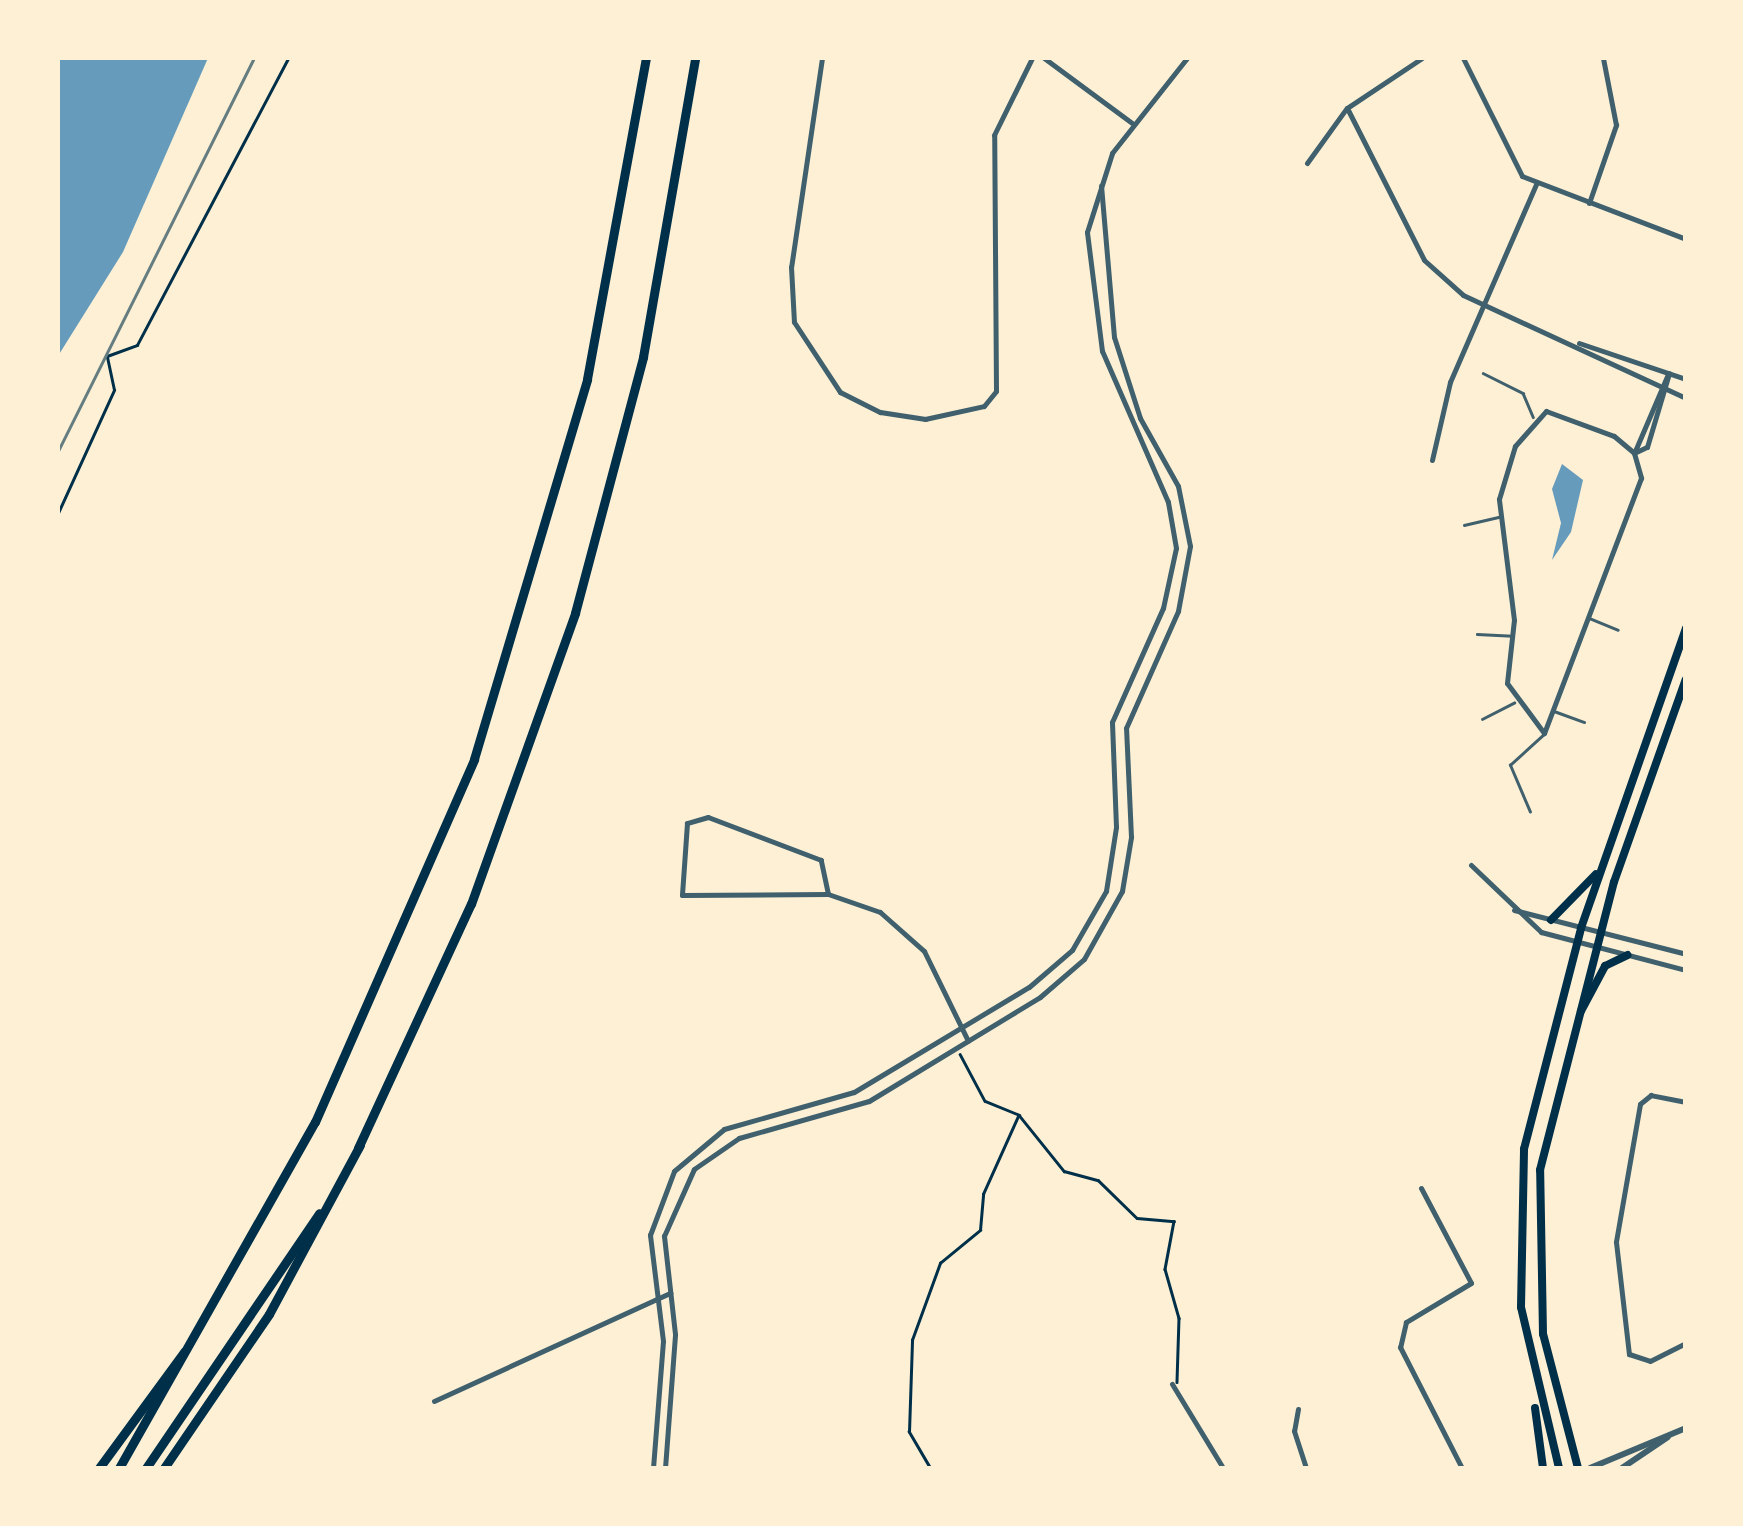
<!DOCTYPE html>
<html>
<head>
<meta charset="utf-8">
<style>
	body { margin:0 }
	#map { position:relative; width:1743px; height:1526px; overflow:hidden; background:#fdf0d5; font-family:"Asap Condensed",sans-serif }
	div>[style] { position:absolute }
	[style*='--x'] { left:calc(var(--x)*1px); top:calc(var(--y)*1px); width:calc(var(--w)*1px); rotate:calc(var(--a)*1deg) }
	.water>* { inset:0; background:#669bbc }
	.path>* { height:2.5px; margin:-1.25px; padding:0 1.25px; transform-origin:1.25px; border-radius:1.25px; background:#003049 }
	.service>* { height:2.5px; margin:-1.25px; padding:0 1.25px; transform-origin:1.25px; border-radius:1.25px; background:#3f606c }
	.minor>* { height:5px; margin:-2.5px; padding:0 2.5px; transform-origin:2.5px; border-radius:2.5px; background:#3f606c }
	.tertiary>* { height:6px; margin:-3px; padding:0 3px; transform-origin:3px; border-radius:3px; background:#3f606c }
	.secondary>* { height:8px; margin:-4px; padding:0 4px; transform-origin:4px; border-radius:4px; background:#003049 }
	.trunk>* { height:9px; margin:-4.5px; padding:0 4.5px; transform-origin:4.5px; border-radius:4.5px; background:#003049 }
	.motorway>* { height:9px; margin:-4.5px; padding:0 4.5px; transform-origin:4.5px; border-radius:4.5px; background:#003049 }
	.rail>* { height:2.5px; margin:-1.25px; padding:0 1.25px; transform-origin:1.25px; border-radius:1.25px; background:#657d81 }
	span { translate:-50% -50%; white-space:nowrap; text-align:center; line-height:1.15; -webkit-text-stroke:9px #fdf0d5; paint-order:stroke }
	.frame { position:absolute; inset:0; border:60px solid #fdf0d5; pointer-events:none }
</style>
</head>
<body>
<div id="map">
	<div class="water">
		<div style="clip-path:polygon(58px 58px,208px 58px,123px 252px,58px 356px)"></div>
		<div style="clip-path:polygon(1562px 464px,1583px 480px,1571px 532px,1552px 560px,1561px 523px,1552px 489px)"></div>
	</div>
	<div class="path">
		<div style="--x:58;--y:513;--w:135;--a:-65.5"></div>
		<div style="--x:114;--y:390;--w:35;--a:-102"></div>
		<div style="--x:107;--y:356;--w:32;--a:-20"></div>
		<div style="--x:137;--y:345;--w:324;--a:-62.2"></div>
		<div style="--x:960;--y:1054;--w:53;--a:62"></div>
		<div style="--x:985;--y:1101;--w:37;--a:22"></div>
		<div style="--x:1019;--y:1115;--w:72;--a:51.2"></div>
		<div style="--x:1064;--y:1171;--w:35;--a:15"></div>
		<div style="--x:1098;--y:1180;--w:54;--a:44.3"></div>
		<div style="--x:1137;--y:1218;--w:37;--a:5"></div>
		<div style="--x:1174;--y:1221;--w:49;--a:100.6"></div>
		<div style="--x:1165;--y:1269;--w:51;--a:74.1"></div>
		<div style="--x:1179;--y:1318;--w:64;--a:91.8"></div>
		<div style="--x:930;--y:1468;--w:42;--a:-120.3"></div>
		<div style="--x:909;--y:1432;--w:92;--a:-88.1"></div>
		<div style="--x:912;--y:1340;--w:82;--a:-70"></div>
		<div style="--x:940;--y:1263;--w:52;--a:-39.5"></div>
		<div style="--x:980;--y:1230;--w:36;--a:-85"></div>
		<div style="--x:983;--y:1194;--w:85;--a:-65.8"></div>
	</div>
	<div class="service">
		<div style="--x:1483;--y:373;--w:45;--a:26.6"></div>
		<div style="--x:1523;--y:393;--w:26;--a:67"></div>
		<div style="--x:1464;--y:525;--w:37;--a:-13"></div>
		<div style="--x:1589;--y:618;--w:31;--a:22"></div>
		<div style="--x:1477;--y:634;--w:35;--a:3"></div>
		<div style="--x:1554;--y:711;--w:32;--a:20"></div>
		<div style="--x:1482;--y:719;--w:36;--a:-27"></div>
		<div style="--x:1530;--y:812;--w:51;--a:-113.1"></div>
		<div style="--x:1510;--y:765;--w:46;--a:-42.4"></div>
	</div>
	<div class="minor">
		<div style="--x:822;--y:58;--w:211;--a:98.4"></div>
		<div style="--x:791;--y:267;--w:55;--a:86.9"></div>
		<div style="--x:794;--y:322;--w:84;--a:56.7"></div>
		<div style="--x:840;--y:392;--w:45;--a:26.6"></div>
		<div style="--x:880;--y:412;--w:46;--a:8.8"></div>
		<div style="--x:925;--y:419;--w:60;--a:-12.4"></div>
		<div style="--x:984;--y:406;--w:19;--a:-51"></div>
		<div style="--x:996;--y:391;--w:256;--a:-90.4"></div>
		<div style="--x:994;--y:135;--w:86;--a:-63.7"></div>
		<div style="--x:1044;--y:58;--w:109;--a:36.5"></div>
		<div style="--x:1422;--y:58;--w:90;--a:146.3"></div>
		<div style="--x:1347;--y:108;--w:170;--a:63.1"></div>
		<div style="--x:1424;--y:260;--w:52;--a:41.9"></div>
		<div style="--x:1463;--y:295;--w:246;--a:24.8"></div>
		<div style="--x:1463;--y:58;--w:132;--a:63.4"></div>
		<div style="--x:1522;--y:176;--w:176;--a:21"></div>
		<div style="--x:1307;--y:163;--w:67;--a:-54.2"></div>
		<div style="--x:1589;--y:203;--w:83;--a:-70.9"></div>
		<div style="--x:1616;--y:125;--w:68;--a:-101"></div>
		<div style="--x:1579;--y:343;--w:113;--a:18.6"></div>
		<div style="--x:1546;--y:411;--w:72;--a:20.2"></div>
		<div style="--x:1614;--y:436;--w:26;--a:40"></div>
		<div style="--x:1634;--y:453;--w:26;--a:74"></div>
		<div style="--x:1641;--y:478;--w:273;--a:110.8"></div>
		<div style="--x:1544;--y:733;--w:62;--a:-126.5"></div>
		<div style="--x:1507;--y:683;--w:63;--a:-83.7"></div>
		<div style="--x:1514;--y:620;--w:122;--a:-97.1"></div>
		<div style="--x:1499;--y:499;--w:55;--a:-73.2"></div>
		<div style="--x:1515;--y:446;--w:47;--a:-48.5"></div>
		<div style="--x:1635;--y:451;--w:84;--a:-66.8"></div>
		<div style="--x:1634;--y:453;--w:14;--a:-25"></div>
		<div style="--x:1647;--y:447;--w:77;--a:-73.4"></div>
		<div style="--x:1432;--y:460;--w:80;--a:-77"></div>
		<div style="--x:1450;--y:382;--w:216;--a:-66.5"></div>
		<div style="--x:1471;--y:865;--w:97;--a:43.7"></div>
		<div style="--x:1541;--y:932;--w:150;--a:14.7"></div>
		<div style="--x:828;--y:894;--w:35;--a:-102"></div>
		<div style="--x:821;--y:860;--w:121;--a:-159.2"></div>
		<div style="--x:708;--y:817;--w:22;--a:164"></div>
		<div style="--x:687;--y:823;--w:72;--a:94"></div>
		<div style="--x:682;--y:895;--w:146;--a:-0.4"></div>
		<div style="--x:828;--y:894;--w:55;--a:19.1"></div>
		<div style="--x:880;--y:912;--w:59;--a:41.6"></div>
		<div style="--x:924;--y:951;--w:100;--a:63.9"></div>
		<div style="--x:1514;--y:910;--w:178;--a:14.3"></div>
		<div style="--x:1686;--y:1102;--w:36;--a:-169"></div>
		<div style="--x:1651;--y:1095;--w:14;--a:141"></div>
		<div style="--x:1640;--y:1104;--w:140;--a:99.9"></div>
		<div style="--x:1616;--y:1242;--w:113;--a:83.4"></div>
		<div style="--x:1629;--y:1354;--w:22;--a:18"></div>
		<div style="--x:1650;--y:1361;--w:40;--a:-26.6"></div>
		<div style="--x:1421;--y:1188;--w:107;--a:62.2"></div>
		<div style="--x:1471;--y:1283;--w:76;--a:149"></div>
		<div style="--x:1406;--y:1322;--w:26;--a:103"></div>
		<div style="--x:1400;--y:1347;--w:136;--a:62.9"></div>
		<div style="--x:1172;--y:1384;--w:98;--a:58.7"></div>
		<div style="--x:434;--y:1401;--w:260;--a:-24.6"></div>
		<div style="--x:1298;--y:1409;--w:22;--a:100"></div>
		<div style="--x:1294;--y:1431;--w:39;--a:72"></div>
		<div style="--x:653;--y:1468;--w:127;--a:-85.5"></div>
		<div style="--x:663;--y:1341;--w:107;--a:-97"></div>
		<div style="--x:650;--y:1235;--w:68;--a:-69.4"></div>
		<div style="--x:674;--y:1171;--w:65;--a:-40"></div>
		<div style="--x:724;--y:1129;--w:135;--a:-15.9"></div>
		<div style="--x:854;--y:1092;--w:204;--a:-31"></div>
		<div style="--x:1029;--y:987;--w:57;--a:-40.7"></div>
		<div style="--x:1072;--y:950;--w:68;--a:-60"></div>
		<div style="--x:1106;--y:891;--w:65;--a:-81.1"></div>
		<div style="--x:1116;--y:827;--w:105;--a:-92.2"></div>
		<div style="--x:1112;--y:722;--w:125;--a:-65.9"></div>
		<div style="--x:1163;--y:608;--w:61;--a:-77.8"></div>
		<div style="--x:1176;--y:548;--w:47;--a:-99.9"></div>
		<div style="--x:1168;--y:502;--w:165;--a:-113.6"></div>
		<div style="--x:1102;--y:351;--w:120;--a:-97.2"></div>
		<div style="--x:1087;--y:232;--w:83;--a:-72.4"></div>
		<div style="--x:1112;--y:153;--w:121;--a:-51.7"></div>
		<div style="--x:665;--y:1468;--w:134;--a:-85.7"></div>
		<div style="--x:675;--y:1334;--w:99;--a:-96.4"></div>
		<div style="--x:664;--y:1236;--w:73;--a:-65.9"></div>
		<div style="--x:694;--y:1169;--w:55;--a:-34.6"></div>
		<div style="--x:739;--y:1138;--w:135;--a:-15.9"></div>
		<div style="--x:869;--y:1101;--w:200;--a:-31.3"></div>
		<div style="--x:1040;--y:997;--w:58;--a:-40.8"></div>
		<div style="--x:1084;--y:959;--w:78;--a:-60.8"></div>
		<div style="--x:1122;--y:891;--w:55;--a:-80.5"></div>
		<div style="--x:1131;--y:837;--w:109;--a:-92.6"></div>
		<div style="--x:1126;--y:728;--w:128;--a:-66"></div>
		<div style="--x:1178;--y:611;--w:66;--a:-79.5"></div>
		<div style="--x:1190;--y:546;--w:61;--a:-101.3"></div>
		<div style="--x:1178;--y:486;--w:78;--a:-119.2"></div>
		<div style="--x:1140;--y:418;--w:85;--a:-107.8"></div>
		<div style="--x:1114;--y:337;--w:152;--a:-94.9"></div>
	</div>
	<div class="tertiary">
		<div style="--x:1590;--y:1468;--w:104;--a:-22.6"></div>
		<div style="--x:1622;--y:1468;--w:55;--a:-34"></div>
	</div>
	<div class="secondary">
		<div style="--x:1551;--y:920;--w:64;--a:-45.6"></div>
		<div style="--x:1581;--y:1011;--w:51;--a:-61.9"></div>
		<div style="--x:1605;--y:966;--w:25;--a:-26"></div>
		<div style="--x:1535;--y:1408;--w:61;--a:82.4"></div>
		<div style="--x:1559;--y:1468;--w:165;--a:-103.3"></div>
		<div style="--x:1521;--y:1307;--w:158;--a:-88.9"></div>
		<div style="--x:1524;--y:1149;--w:228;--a:-75.5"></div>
		<div style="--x:1581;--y:928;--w:318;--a:-70.7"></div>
		<div style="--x:1578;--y:1468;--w:138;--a:-104.6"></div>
		<div style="--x:1543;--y:1334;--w:164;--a:-91"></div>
		<div style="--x:1540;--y:1170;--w:297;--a:-75.6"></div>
		<div style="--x:1614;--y:882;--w:215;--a:-70.5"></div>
	</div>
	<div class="trunk">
		<div style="--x:358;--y:1148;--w:269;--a:-65.2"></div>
		<div style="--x:471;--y:904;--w:309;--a:-70.3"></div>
		<div style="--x:575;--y:613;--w:265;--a:-75.1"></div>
		<div style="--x:643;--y:357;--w:303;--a:-80.1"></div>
		<div style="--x:99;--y:1468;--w:144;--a:-53.8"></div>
		<div style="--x:119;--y:1468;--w:398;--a:-60.5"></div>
		<div style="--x:315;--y:1122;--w:396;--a:-66.3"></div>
		<div style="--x:474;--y:759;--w:396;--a:-73.4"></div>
		<div style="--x:587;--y:379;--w:326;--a:-79.6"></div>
		<div style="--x:146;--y:1468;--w:308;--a:-55.8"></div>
	</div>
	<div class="motorway">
		<div style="--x:164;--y:1468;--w:186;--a:-55.7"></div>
		<div style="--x:269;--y:1314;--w:192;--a:-61.7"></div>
	</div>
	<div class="rail">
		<div style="--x:58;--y:451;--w:439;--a:-63.5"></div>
	</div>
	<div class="frame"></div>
</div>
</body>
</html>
